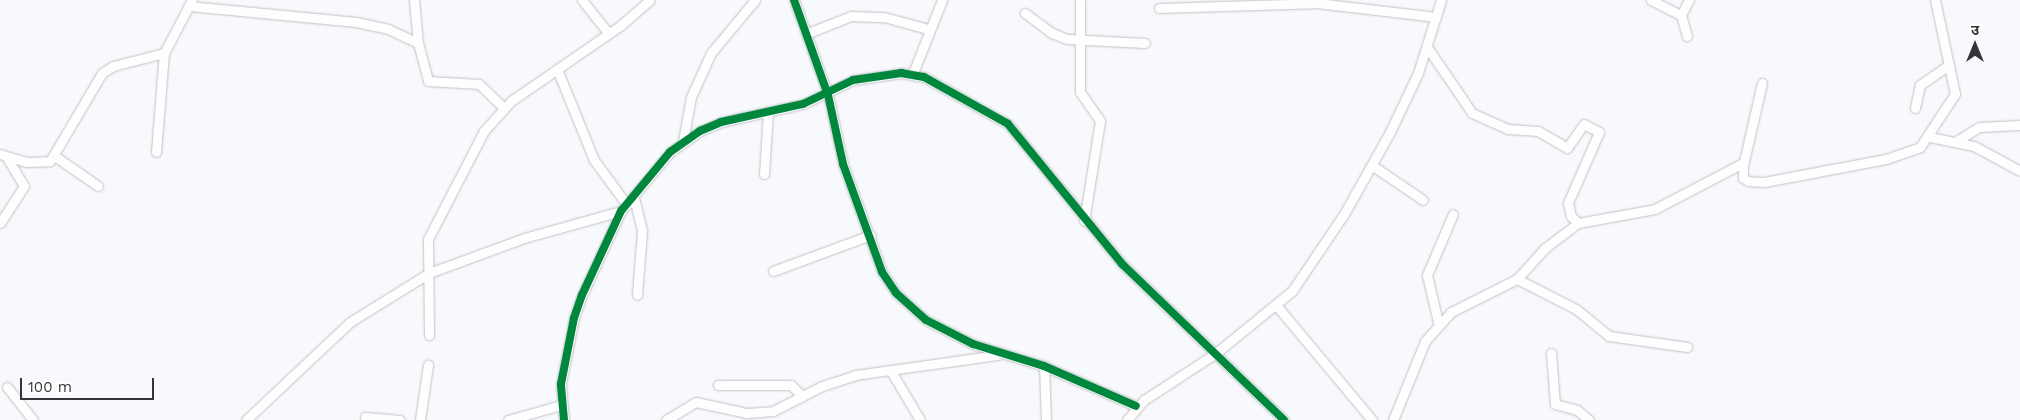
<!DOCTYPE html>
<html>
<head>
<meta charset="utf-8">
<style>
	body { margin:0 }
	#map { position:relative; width:2020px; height:420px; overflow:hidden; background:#f8f9fd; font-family:"Work Sans","Noto Sans Devanagari",sans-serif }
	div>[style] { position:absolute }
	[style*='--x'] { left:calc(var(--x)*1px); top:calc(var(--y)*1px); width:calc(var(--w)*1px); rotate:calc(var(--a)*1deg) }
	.roads { filter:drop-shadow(0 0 1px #c1c2c5) drop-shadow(0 0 1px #c1c2c5) }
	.minor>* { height:9px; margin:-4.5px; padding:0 4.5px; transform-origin:4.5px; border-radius:4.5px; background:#fefeff }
	.cycleway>* { height:8px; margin:-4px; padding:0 4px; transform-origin:4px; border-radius:4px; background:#00873e }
	span { translate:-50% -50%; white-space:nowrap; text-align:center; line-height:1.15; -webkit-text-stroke:5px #fff; paint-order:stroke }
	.north { position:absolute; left:1950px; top:20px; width:50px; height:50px; -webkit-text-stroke:4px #fff; paint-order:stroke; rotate:0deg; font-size:14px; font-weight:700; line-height:20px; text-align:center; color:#343539 }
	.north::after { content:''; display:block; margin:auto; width:18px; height:22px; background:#343539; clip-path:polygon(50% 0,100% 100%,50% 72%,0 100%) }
	.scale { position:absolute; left:20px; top:378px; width:134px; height:22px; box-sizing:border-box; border:2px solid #343539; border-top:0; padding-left:6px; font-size:15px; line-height:18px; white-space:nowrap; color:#343539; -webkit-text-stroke:4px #fff; paint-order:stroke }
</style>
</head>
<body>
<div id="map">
	<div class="roads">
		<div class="minor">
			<div style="--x:414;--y:0;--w:43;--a:84.7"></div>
			<div style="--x:418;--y:43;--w:39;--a:75"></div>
			<div style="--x:428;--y:81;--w:51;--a:3.4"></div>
			<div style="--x:479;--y:84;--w:33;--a:44"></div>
			<div style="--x:582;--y:0;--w:43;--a:51.5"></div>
			<div style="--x:794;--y:0;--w:101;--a:70.3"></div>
			<div style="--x:828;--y:95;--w:71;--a:77.7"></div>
			<div style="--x:843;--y:164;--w:115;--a:70.1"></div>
			<div style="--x:882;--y:272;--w:25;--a:56"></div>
			<div style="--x:896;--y:293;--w:40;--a:42"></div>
			<div style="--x:926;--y:320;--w:53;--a:27.1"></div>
			<div style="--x:973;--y:344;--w:74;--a:17.2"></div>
			<div style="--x:1044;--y:366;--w:100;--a:23.5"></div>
			<div style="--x:1080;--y:0;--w:92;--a:90"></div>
			<div style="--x:1080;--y:92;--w:35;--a:55"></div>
			<div style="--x:1100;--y:121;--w:101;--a:99.1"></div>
			<div style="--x:1651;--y:0;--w:34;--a:27"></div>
			<div style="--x:1681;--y:15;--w:22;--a:74"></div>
			<div style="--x:189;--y:6;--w:168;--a:5.5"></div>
			<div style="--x:356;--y:22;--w:33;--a:12"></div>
			<div style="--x:388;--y:29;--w:33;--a:25"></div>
			<div style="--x:1159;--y:8;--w:158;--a:-1.8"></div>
			<div style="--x:1317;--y:3;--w:120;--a:6.7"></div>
			<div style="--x:1025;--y:13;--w:34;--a:37"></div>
			<div style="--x:1052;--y:33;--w:16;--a:22"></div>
			<div style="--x:1067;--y:39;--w:78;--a:2.9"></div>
			<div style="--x:1681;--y:15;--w:17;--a:-62"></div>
			<div style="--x:808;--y:33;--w:46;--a:-21.6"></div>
			<div style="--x:851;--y:16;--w:33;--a:2"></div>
			<div style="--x:884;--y:17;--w:46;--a:15.3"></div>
			<div style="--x:1427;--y:47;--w:80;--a:55.7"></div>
			<div style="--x:1472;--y:113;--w:39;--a:24"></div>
			<div style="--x:1508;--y:129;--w:30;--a:4"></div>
			<div style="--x:1538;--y:131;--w:34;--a:30"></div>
			<div style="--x:1567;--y:148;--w:29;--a:-55"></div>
			<div style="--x:1584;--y:124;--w:17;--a:28"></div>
			<div style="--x:1599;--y:132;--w:77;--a:113.6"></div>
			<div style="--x:1568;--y:203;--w:13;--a:77"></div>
			<div style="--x:1571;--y:216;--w:10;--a:45"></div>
			<div style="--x:557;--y:69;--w:98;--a:67.9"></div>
			<div style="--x:594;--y:160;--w:56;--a:53.7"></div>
			<div style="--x:913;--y:73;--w:79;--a:-68.3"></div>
			<div style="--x:1762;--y:83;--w:85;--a:102.9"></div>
			<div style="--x:1743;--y:166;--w:12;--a:90"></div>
			<div style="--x:1743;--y:178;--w:6;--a:31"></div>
			<div style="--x:1748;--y:181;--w:16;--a:4"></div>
			<div style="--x:1764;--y:182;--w:124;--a:-10.7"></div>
			<div style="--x:1886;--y:159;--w:36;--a:-19"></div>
			<div style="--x:1920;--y:147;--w:64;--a:-56.6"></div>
			<div style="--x:1955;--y:94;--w:96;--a:-102"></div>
			<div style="--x:1915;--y:108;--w:24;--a:-78"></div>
			<div style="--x:1920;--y:85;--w:33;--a:-35"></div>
			<div style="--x:1930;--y:137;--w:45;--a:11.6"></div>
			<div style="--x:1974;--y:146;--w:52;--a:28.5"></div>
			<div style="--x:683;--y:141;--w:45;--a:-79.7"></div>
			<div style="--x:691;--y:97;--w:48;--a:-65.6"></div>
			<div style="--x:711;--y:53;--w:69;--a:-50.3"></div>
			<div style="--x:1955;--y:142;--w:28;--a:-32"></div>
			<div style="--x:1979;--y:127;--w:41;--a:-2.8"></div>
			<div style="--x:156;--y:152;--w:99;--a:-85.4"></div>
			<div style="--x:0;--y:154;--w:27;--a:17"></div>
			<div style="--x:26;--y:162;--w:24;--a:-2"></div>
			<div style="--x:50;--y:161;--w:102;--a:-59.4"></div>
			<div style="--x:102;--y:73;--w:13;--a:-32"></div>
			<div style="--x:113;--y:66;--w:53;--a:-14.3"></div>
			<div style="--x:164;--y:53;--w:60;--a:-62.2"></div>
			<div style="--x:56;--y:157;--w:51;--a:34.6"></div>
			<div style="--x:1373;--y:166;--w:60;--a:34.2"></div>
			<div style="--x:764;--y:174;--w:62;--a:-86.3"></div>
			<div style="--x:634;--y:198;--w:34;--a:76"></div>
			<div style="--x:642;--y:231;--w:64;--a:94.5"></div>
			<div style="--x:0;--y:223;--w:44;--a:-57"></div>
			<div style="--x:24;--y:186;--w:33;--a:-121"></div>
			<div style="--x:773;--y:271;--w:104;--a:-20.2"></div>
			<div style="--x:1517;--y:279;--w:66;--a:27"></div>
			<div style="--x:1576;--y:309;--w:43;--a:39.3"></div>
			<div style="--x:1609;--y:336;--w:79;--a:8"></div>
			<div style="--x:1276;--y:305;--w:150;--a:50.1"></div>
			<div style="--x:1438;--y:322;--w:48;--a:-103.2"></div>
			<div style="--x:1427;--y:275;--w:66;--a:-66.9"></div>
			<div style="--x:429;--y:335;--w:96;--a:-90.6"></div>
			<div style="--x:428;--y:239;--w:122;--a:-62.6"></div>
			<div style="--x:484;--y:131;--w:40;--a:-48"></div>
			<div style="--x:511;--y:101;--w:134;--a:-34.6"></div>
			<div style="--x:621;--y:25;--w:38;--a:-41"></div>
			<div style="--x:1551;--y:353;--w:51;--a:85.5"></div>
			<div style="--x:1555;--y:404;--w:23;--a:15"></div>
			<div style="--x:1577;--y:410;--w:16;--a:40"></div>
			<div style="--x:1044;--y:366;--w:54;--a:87.9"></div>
			<div style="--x:891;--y:371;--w:57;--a:59.4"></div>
			<div style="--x:718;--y:385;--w:73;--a:0"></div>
			<div style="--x:791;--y:385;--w:16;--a:45"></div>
			<div style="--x:7;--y:387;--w:42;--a:51.8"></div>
			<div style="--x:365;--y:417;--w:35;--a:5"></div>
			<div style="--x:246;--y:420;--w:143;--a:-43.3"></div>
			<div style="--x:350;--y:322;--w:93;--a:-31.8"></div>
			<div style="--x:429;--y:273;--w:101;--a:-20.2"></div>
			<div style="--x:524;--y:238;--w:101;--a:-15.6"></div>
			<div style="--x:420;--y:420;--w:56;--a:-81.7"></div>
			<div style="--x:508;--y:420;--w:55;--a:-15.8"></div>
			<div style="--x:564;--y:420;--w:36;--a:-95"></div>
			<div style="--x:561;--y:384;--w:67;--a:-78.9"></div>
			<div style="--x:574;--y:318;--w:24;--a:-71"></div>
			<div style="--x:582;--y:295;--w:93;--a:-65.1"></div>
			<div style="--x:621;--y:211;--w:77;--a:-50.3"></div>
			<div style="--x:670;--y:152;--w:37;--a:-35"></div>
			<div style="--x:700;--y:131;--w:23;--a:-23"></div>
			<div style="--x:721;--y:122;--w:84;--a:-12.4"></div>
			<div style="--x:803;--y:104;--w:55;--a:-25.6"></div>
			<div style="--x:853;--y:80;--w:49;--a:-8.3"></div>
			<div style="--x:901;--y:73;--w:23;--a:10"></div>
			<div style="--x:924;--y:77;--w:96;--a:29.2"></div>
			<div style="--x:1008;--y:124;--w:181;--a:50.8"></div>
			<div style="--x:1122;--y:264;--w:225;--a:43.9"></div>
			<div style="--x:666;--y:420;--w:35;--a:-31"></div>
			<div style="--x:696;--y:402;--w:51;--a:12.4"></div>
			<div style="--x:746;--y:413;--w:27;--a:-4"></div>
			<div style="--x:773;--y:411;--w:55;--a:-27"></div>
			<div style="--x:822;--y:386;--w:35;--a:-18"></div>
			<div style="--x:855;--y:375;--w:144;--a:-8"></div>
			<div style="--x:1127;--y:420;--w:26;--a:-50"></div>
			<div style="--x:1144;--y:400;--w:86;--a:-33.1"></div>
			<div style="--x:1216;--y:353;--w:98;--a:-39.2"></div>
			<div style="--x:1292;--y:291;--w:93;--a:-56"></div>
			<div style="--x:1344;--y:214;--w:94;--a:-60.7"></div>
			<div style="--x:1390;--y:132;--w:65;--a:-64.6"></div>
			<div style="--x:1418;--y:73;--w:77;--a:-72.5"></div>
			<div style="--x:1393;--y:420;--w:85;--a:-67.9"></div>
			<div style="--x:1425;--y:341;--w:39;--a:-48"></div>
			<div style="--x:1451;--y:312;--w:74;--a:-26.6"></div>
			<div style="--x:1517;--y:279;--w:42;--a:-47.9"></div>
			<div style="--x:1545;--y:248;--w:41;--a:-37.1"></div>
			<div style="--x:1578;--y:223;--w:78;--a:-10.3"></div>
			<div style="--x:1655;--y:209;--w:99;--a:-27.6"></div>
		</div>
	</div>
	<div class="cycleway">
		<div style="--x:794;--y:0;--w:101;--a:70.3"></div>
		<div style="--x:828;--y:95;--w:71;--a:77.7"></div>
		<div style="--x:843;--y:164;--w:115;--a:70.1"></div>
		<div style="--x:882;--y:272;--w:25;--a:56"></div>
		<div style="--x:896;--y:293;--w:40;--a:42"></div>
		<div style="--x:926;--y:320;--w:53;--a:27.1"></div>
		<div style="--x:973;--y:344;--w:74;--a:17.2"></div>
		<div style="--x:1044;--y:366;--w:100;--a:23.5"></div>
		<div style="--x:564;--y:420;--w:36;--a:-95"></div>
		<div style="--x:561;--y:384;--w:67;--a:-78.9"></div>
		<div style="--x:574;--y:318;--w:24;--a:-71"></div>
		<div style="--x:582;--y:295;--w:93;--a:-65.1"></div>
		<div style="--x:621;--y:211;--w:77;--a:-50.3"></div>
		<div style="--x:670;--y:152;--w:37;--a:-35"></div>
		<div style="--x:700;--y:131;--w:23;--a:-23"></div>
		<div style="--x:721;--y:122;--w:84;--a:-12.4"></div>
		<div style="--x:803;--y:104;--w:55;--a:-25.6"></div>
		<div style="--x:853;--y:80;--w:49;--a:-8.3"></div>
		<div style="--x:901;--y:73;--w:23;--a:10"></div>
		<div style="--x:924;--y:77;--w:96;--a:29.2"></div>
		<div style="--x:1008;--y:124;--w:181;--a:50.8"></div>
		<div style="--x:1122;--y:264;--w:225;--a:43.9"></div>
	</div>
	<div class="north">उ</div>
	<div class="scale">100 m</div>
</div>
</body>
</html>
